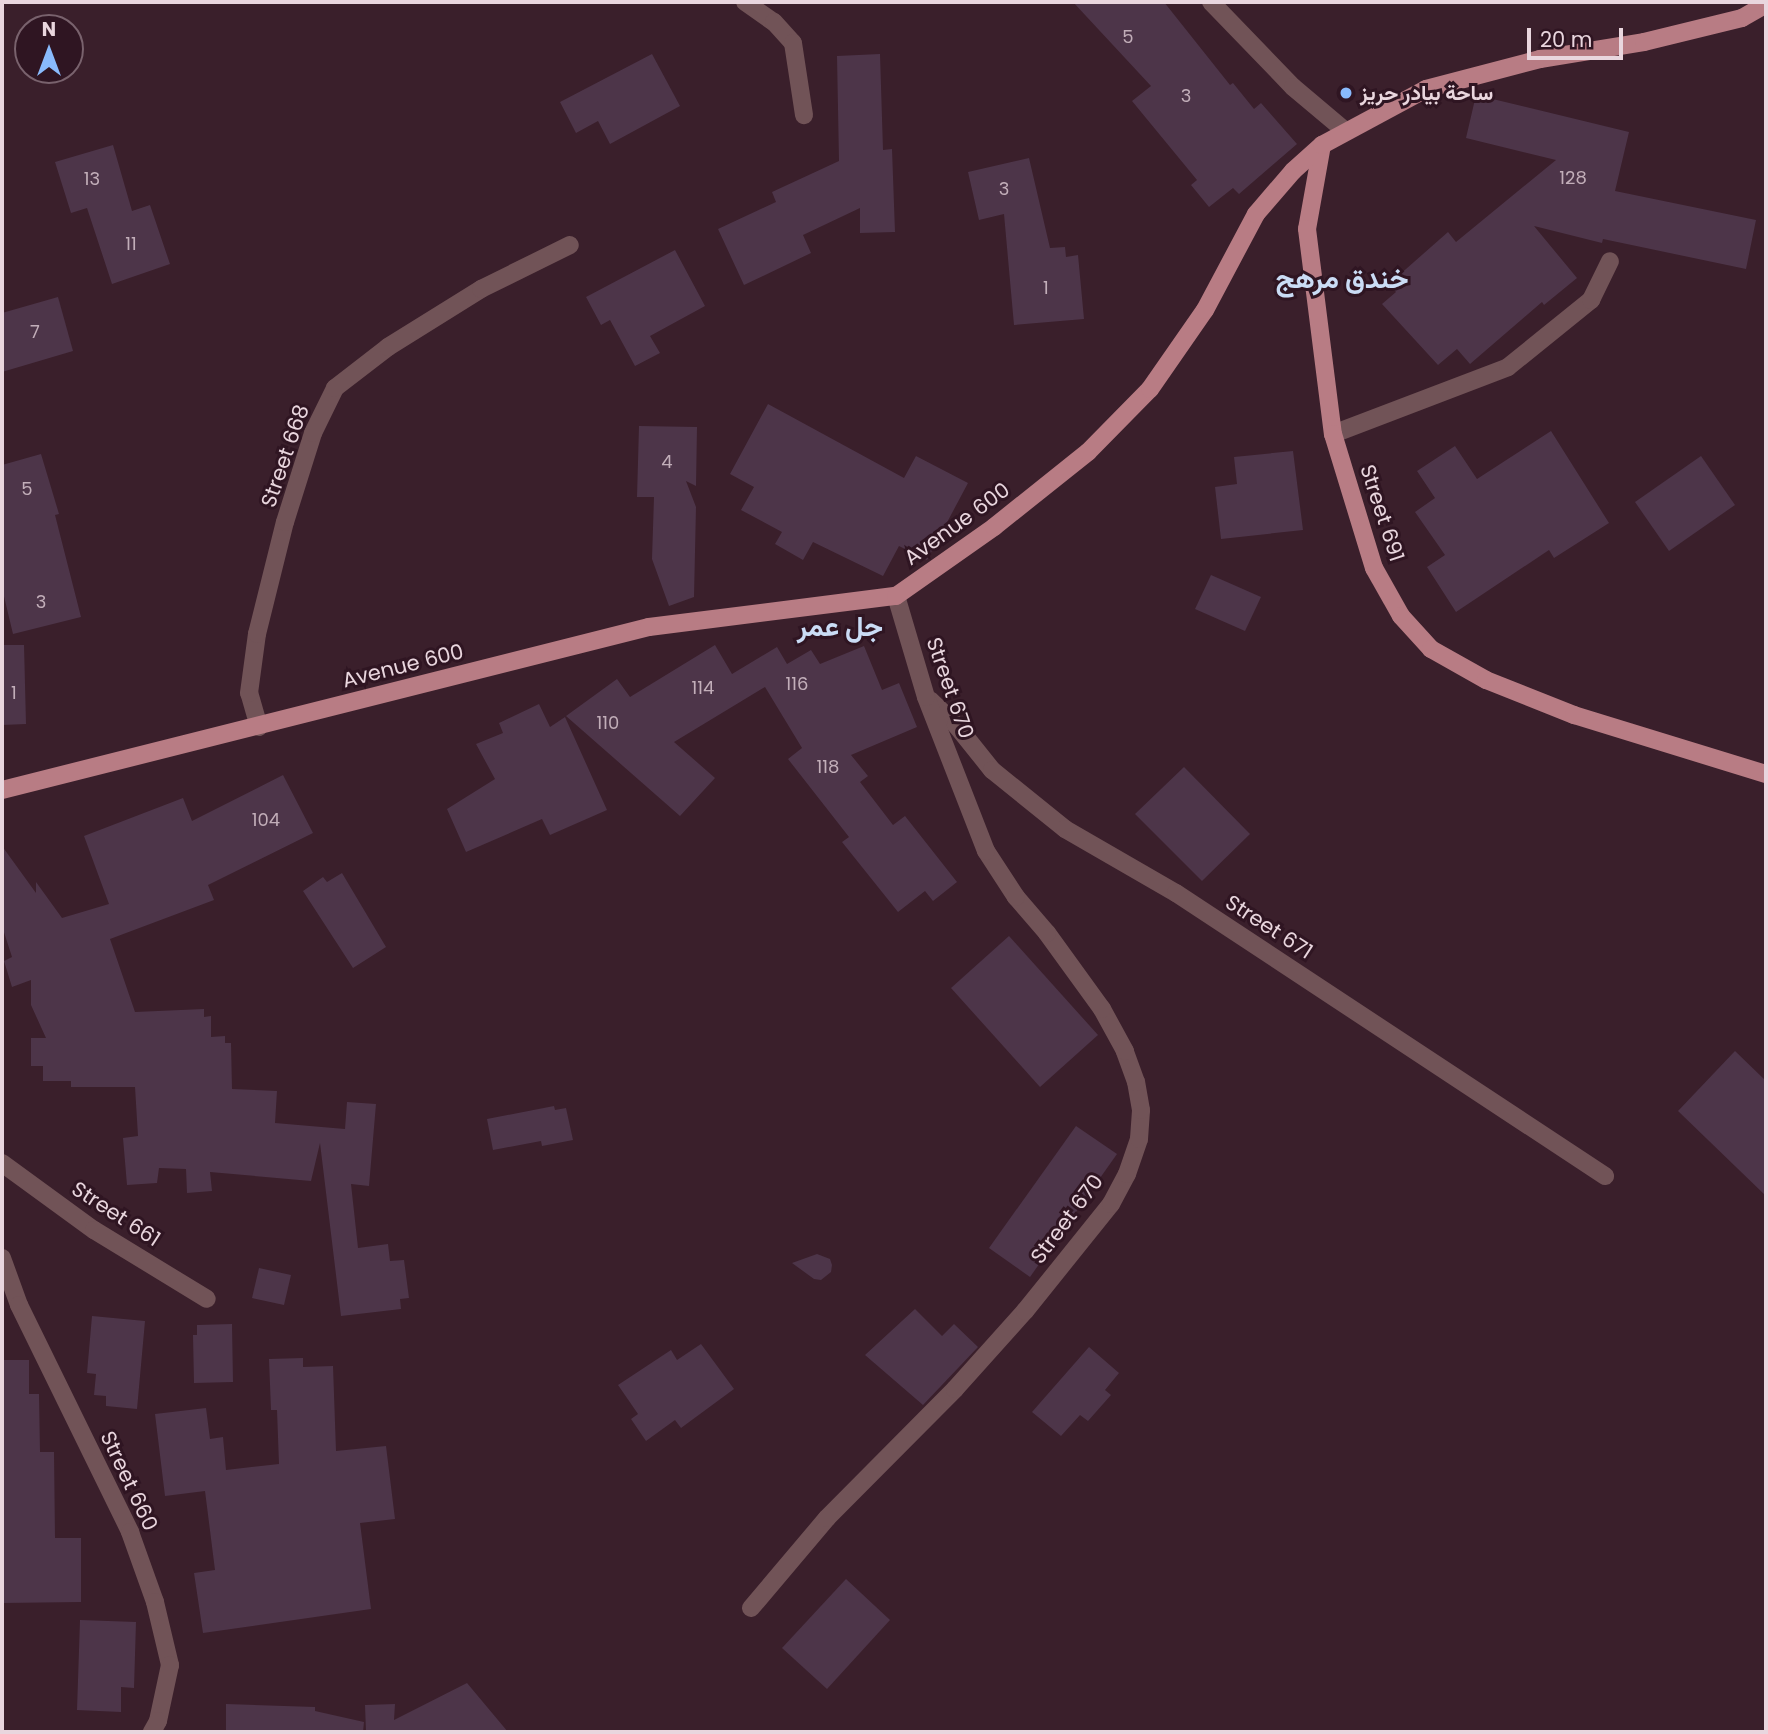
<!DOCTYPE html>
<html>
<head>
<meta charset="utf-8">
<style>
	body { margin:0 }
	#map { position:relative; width:1768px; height:1734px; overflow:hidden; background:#3a1f2b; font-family:Poppins,Vazirmatn,sans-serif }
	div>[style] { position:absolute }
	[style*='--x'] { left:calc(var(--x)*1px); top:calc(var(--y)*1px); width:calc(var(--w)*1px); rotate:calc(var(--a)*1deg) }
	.building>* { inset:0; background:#4d3549 }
	.minor>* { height:18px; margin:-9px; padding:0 9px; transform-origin:9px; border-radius:9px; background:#715357 }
	.major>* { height:18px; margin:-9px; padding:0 9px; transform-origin:9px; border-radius:9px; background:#b87c84 }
	.dots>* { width:19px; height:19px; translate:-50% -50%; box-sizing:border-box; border:4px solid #2f1522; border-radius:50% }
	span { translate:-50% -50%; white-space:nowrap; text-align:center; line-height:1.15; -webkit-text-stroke:6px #2f1522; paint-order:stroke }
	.number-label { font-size:18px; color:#c2aeb9 }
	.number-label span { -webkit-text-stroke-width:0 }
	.poi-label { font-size:21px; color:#e9d6de; font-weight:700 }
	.left { translate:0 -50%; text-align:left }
	.street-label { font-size:21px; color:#e9d6de }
	.district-label { font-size:28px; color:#cadcf5; font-weight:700 }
	.frame { position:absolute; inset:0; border:4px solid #e9d6de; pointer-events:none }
	.north { position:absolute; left:14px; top:14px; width:70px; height:70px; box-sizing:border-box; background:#2f1522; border:2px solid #79626d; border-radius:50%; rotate:0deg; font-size:19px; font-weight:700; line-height:28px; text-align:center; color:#e9d6de }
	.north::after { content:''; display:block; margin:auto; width:24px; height:32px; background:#89bafc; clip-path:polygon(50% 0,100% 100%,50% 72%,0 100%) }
	.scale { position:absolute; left:1527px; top:28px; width:96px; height:32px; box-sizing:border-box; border:4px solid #e9d6de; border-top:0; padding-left:9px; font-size:21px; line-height:24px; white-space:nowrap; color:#e9d6de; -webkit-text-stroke:5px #2f1522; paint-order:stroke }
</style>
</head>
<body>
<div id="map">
	<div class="building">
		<div style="clip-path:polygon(1073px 2px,1164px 2px,1230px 85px,1233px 83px,1254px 109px,1261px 103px,1297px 144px,1239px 194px,1233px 188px,1209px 207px,1191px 185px,1197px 180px,1132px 101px,1151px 86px)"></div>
		<div style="clip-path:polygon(652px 54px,680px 106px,610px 144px,598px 121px,576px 133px,560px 102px)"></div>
		<div style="clip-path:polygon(880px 54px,883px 150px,892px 149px,895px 232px,860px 233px,860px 208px,803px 235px,811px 253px,744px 285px,718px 229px,776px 202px,772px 192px,839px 161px,837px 56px)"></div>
		<div style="clip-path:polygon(1476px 95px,1629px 132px,1615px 191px,1756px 220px,1746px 269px,1603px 239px,1602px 243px,1534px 226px,1577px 278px,1544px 305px,1542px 302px,1470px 364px,1457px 349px,1438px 365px,1382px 304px,1396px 292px,1389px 284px,1448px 232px,1456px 242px,1556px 160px,1466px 138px)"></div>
		<div style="clip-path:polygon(113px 145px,132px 211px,150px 205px,170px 264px,112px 284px,87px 208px,71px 213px,55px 162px)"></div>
		<div style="clip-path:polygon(1029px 158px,1050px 248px,1065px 247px,1066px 257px,1078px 255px,1084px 319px,1014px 325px,1004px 214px,979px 220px,968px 172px)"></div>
		<div style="clip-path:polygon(675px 250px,705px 306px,650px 336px,660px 353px,635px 366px,610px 320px,601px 325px,586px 297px)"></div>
		<div style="clip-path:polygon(58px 297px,73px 351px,2px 372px,2px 313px)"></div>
		<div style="clip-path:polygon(768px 404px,904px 478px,916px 456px,968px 483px,927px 560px,899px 546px,883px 576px,813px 542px,803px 560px,775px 544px,782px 532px,741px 510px,754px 487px,730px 474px)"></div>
		<div style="clip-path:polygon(639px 426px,697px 427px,696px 486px,686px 481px,696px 507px,694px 597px,669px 606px,652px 559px,654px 497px,637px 497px)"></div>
		<div style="clip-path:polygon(1551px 431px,1609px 523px,1554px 558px,1549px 550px,1456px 612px,1427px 567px,1445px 555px,1415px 512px,1435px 498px,1417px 471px,1455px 446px,1477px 479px)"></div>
		<div style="clip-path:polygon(1293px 451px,1303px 530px,1221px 539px,1215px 487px,1237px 484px,1234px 457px)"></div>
		<div style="clip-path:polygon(41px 454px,59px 514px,55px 515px,81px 617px,13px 634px,2px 588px,2px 465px)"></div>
		<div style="clip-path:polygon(1701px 456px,1735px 505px,1669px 551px,1635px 502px)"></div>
		<div style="clip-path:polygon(1211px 575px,1261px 597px,1245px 631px,1195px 609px)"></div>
		<div style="clip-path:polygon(2px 645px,24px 645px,26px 724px,2px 725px)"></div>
		<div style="clip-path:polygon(715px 645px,732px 674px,777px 647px,787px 664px,811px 650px,820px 664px,864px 646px,882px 690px,899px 683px,917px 727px,851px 755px,868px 776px,860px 782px,893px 825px,905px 816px,957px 882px,933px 901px,925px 891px,898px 912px,842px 842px,849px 837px,788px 759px,802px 748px,765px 687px,674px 742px,715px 778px,680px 816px,566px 716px,617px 679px,630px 697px)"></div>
		<div style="clip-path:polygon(539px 704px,550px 727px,565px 717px,607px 810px,550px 835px,542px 819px,466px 852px,447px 809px,495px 779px,476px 744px,503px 733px,499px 723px)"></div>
		<div style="clip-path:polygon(1184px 767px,1250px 834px,1202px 881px,1135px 814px)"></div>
		<div style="clip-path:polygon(283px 775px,313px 833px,208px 885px,214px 900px,110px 939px,135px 1012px,204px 1009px,204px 1017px,211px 1016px,211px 1037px,225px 1036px,225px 1043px,231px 1043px,232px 1089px,277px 1091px,275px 1123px,345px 1129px,347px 1102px,376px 1104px,369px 1186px,351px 1184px,358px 1248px,388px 1244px,390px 1261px,404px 1260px,409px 1298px,400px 1299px,401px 1309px,341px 1316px,320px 1143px,311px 1181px,210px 1172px,212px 1191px,187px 1193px,186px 1169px,159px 1168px,157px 1183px,127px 1185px,123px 1138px,138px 1136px,135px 1087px,71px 1087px,71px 1081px,43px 1081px,43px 1066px,31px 1066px,31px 1038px,46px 1038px,31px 1005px,31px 980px,12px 987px,4px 961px,12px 957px,2px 926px,2px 846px,36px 893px,36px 882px,62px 918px,109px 904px,84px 836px,183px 798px,192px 821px)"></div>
		<div style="clip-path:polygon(342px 873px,386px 947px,353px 968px,303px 891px,323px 877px,327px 882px)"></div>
		<div style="clip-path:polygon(1009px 936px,1098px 1035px,1040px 1087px,951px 988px)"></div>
		<div style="clip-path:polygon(1735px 1051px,1766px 1081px,1766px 1196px,1678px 1111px)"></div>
		<div style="clip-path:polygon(554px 1106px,555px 1110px,566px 1108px,573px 1140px,542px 1146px,541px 1141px,493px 1150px,487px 1119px)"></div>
		<div style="clip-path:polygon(1076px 1126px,1117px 1154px,1030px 1277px,989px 1248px)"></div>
		<div style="clip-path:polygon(817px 1254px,830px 1259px,832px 1265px,831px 1272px,821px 1280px,814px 1279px,792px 1263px)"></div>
		<div style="clip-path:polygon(259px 1268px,291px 1275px,284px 1305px,252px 1298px)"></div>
		<div style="clip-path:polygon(915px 1309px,942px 1336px,954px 1324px,978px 1347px,923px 1405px,865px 1355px)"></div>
		<div style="clip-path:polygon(92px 1316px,145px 1321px,137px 1409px,106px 1406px,106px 1396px,94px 1395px,96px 1374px,87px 1373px)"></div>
		<div style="clip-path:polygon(232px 1324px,233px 1382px,194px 1383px,193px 1335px,197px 1335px,197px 1325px)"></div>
		<div style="clip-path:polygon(701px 1344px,734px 1389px,681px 1428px,675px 1420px,646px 1441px,631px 1419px,638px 1414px,618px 1385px,671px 1350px,677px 1360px)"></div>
		<div style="clip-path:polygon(1089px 1347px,1119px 1373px,1105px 1390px,1111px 1395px,1088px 1421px,1080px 1415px,1061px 1436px,1032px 1412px)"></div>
		<div style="clip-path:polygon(303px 1358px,303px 1367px,333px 1366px,336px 1451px,386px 1446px,395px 1519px,360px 1523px,371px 1609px,203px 1633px,194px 1573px,215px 1570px,205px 1491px,165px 1496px,155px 1414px,206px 1408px,210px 1439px,223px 1437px,226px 1470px,279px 1464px,277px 1410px,271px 1410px,269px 1359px)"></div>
		<div style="clip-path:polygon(2px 1360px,29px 1360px,29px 1394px,39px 1394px,40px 1452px,54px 1452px,55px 1538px,81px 1538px,81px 1602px,2px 1603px)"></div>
		<div style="clip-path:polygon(846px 1579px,890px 1620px,827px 1689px,782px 1648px)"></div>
		<div style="clip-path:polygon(80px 1620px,136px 1622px,134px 1688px,121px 1687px,121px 1712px,77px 1710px)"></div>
		<div style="clip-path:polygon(467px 1683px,508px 1732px,366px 1732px,365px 1705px,395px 1704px,394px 1720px)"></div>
		<div style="clip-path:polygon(226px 1704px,315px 1707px,315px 1711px,364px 1722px,363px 1732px,226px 1732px)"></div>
	</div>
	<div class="minor">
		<div style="--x:745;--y:2;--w:35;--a:35"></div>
		<div style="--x:774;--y:22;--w:28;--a:48"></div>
		<div style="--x:793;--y:43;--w:73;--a:81.3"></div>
		<div style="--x:1211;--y:2;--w:118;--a:46"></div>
		<div style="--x:1293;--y:87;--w:67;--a:40.1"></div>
		<div style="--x:1333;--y:434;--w:187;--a:-20.9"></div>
		<div style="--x:1508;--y:367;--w:107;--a:-38.9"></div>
		<div style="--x:1591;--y:300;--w:43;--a:-64"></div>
		<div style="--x:930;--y:700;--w:36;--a:44"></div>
		<div style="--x:956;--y:725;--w:58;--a:51.3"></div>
		<div style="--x:992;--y:770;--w:94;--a:38.9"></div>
		<div style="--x:1065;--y:829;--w:128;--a:30"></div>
		<div style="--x:1176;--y:893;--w:514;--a:33.41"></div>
		<div style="--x:259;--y:727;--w:35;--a:-106"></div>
		<div style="--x:249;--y:693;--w:60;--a:-82.3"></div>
		<div style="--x:257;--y:634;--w:115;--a:-76"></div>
		<div style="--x:285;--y:522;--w:93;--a:-72.5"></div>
		<div style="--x:313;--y:433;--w:50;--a:-63.9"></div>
		<div style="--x:335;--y:388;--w:67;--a:-37.7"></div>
		<div style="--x:388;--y:347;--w:110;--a:-31.9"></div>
		<div style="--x:481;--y:289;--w:99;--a:-26.3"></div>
		<div style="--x:2;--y:1163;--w:114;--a:36.1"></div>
		<div style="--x:94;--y:1230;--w:132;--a:31.4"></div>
		<div style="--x:2;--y:1258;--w:50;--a:70.1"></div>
		<div style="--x:19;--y:1305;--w:253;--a:63.9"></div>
		<div style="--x:130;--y:1532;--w:74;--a:70.3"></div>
		<div style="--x:155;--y:1602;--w:65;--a:76.6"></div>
		<div style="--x:170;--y:1665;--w:57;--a:102.1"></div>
		<div style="--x:158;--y:1721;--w:13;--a:119"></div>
		<div style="--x:751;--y:1608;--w:118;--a:-49.8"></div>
		<div style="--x:827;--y:1518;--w:182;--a:-45.2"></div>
		<div style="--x:955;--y:1389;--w:105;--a:-48.1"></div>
		<div style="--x:1025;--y:1311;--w:137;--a:-51.2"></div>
		<div style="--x:1111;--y:1204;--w:34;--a:-62"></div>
		<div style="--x:1127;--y:1174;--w:37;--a:-71"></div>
		<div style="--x:1139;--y:1139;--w:29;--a:-86"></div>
		<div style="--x:1141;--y:1110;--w:28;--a:-100"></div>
		<div style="--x:1136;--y:1082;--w:33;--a:-110"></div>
		<div style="--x:1125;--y:1051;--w:48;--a:-118.7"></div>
		<div style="--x:1102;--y:1009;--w:94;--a:-125.9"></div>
		<div style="--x:1047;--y:933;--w:48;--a:-130.7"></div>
		<div style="--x:1016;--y:897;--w:55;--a:-123.1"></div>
		<div style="--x:986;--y:851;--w:165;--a:-111.3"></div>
		<div style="--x:926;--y:697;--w:105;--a:-106.5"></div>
	</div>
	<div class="major">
		<div style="--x:1322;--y:145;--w:85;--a:100.1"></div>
		<div style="--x:1307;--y:229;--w:207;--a:82.8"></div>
		<div style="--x:1333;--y:434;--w:140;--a:73"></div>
		<div style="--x:1374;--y:568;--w:55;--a:60.6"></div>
		<div style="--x:1401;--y:616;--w:45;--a:47.7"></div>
		<div style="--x:1431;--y:649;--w:63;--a:29.4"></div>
		<div style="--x:1486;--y:680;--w:95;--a:21.7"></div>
		<div style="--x:1574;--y:715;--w:201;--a:17.1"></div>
		<div style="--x:2;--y:790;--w:667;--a:-14.14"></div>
		<div style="--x:649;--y:627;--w:249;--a:-7.2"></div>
		<div style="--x:896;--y:596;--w:120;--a:-35.1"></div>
		<div style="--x:994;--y:527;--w:120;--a:-38.6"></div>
		<div style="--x:1088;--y:452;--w:88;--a:-45.5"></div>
		<div style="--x:1150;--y:389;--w:96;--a:-55.2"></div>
		<div style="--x:1205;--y:310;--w:109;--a:-62"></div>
		<div style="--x:1256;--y:214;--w:57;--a:-49.3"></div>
		<div style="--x:1293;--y:171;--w:39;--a:-42"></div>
		<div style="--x:1322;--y:145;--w:118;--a:-28.3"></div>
		<div style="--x:1426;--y:89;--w:118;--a:-14.7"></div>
		<div style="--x:1540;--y:59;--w:105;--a:-9.3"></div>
		<div style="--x:1644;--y:42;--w:101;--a:-13.8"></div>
		<div style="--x:1742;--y:18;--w:28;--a:-30"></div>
	</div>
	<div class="dots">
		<div style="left:1346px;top:93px;background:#89bafc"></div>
	</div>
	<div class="number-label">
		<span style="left:1128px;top:37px">5</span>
		<span style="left:1186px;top:96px">3</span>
		<span style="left:1573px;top:178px">128</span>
		<span style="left:92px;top:179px">13</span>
		<span style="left:1004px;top:189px">3</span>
		<span style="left:131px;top:244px">11</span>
		<span style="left:1046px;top:288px">1</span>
		<span style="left:35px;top:332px">7</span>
		<span style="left:667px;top:462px">4</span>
		<span style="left:27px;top:489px">5</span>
		<span style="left:41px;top:602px">3</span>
		<span style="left:797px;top:684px">116</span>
		<span style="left:703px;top:688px">114</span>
		<span style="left:14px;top:693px">1</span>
		<span style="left:608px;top:723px">110</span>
		<span style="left:828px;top:767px">118</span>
		<span style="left:266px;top:820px">104</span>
	</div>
	<div class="poi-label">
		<span class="left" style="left:1360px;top:93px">ساحة بيادر حريز</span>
	</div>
	<div class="street-label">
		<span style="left:285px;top:456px;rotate:-71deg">Street 668</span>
		<span style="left:1382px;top:513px;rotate:72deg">Street 691</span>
		<span style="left:957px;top:524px;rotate:-36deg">Avenue 600</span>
		<span style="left:403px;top:666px;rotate:-14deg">Avenue 600</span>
		<span style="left:950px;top:688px;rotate:71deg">Street 670</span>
		<span style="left:1269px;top:927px;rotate:33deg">Street 671</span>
		<span style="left:116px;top:1214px;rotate:33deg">Street 661</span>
		<span style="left:1067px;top:1219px;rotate:-53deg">Street 670</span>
		<span style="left:129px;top:1481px;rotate:65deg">Street 660</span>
	</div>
	<div class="district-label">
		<span style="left:1342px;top:279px">خندق مرهج</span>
		<span style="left:840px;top:627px">جل عمر</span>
	</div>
	<div class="frame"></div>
	<div class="north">N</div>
	<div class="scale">20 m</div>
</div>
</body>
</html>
